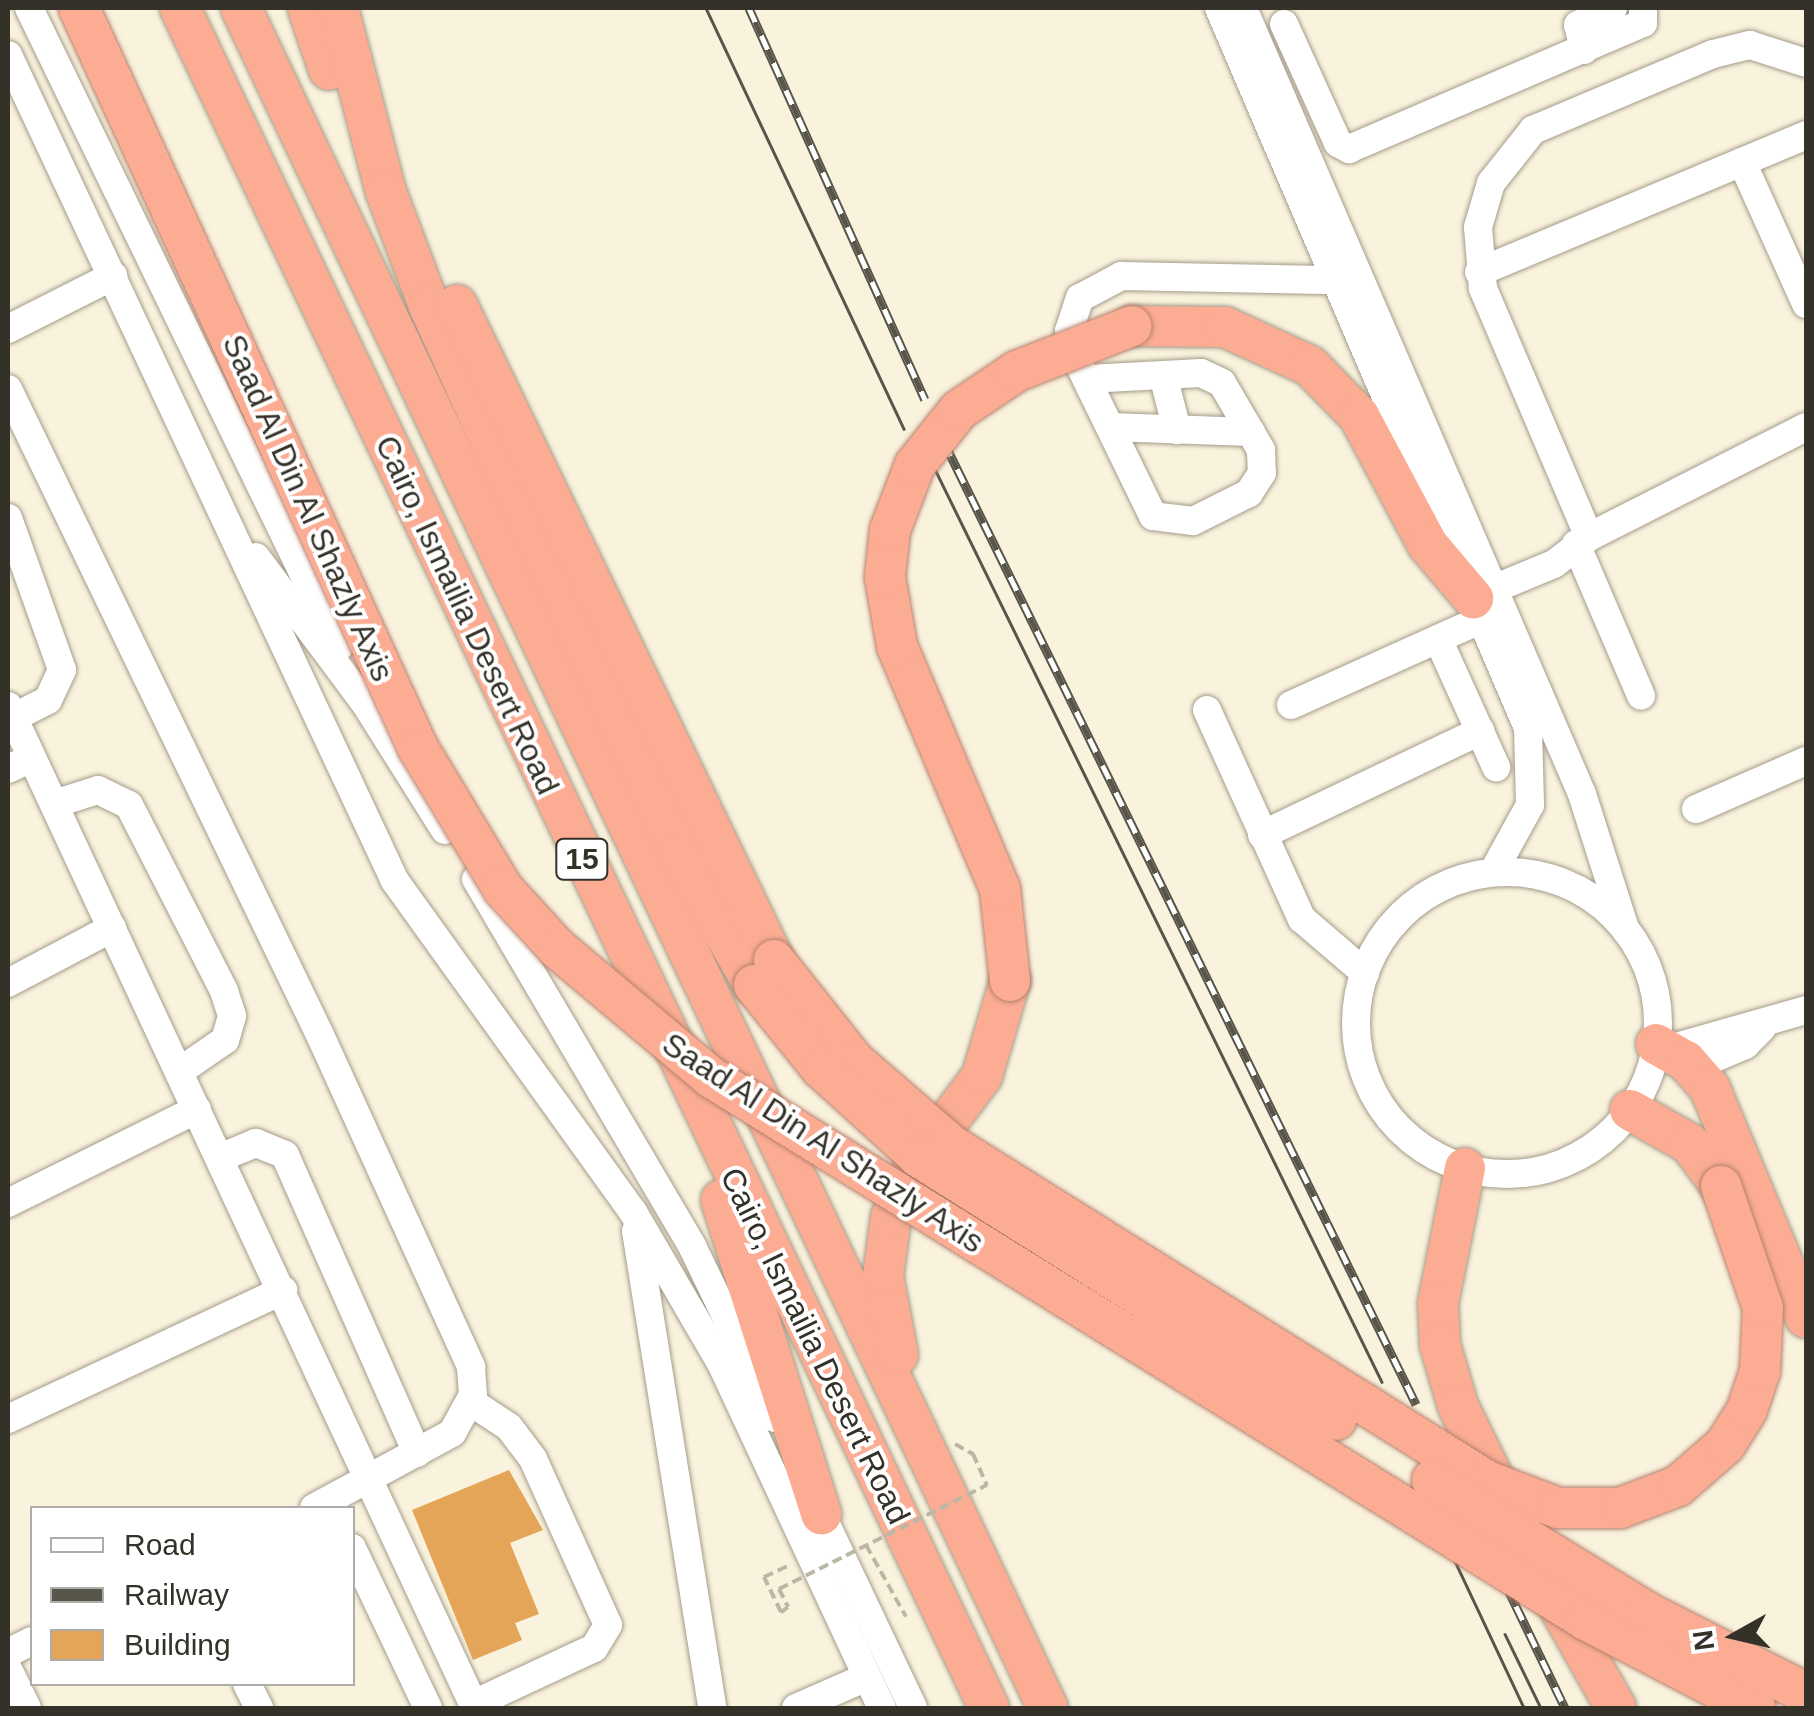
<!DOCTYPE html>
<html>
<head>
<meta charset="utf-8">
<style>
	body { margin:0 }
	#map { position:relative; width:1814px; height:1716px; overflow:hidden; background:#f9f2dd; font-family:Arial,sans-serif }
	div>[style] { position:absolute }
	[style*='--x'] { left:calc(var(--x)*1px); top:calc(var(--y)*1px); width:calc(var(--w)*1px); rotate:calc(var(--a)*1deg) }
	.building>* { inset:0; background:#e4a558 }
	.path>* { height:4px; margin-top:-2px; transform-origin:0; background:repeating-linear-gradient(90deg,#bcb6a5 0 10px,transparent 0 15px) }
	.roads { filter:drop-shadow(0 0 2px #a49c8a) drop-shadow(0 0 2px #a49c8a) }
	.minor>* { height:28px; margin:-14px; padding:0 14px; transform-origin:14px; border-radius:14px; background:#fff }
	.minor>.ring { margin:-14px; padding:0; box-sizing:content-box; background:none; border:28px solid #fff; border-radius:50% }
	.highway>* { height:40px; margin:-20px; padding:0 20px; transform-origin:20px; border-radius:20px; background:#fbac93 }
	.tram>* { height:2.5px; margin:-1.25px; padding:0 1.25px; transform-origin:1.25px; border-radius:1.25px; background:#58554a }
	.rail>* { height:9px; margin-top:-4.5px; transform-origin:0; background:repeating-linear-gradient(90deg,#fff 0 15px,#58554a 0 30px); box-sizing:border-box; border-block:2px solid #58554a }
	.path-bridge>* { height:4px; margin-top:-2px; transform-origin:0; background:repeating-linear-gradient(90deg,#bcb6a5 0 10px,transparent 0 15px) }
	.bridges { filter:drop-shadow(0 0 2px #b5816e) drop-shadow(0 0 2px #b5816e) }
	.highway-bridge>* { height:40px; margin:-20px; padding:0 20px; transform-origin:20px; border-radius:20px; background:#fbac93 }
	span { translate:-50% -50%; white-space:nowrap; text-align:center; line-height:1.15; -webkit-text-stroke:8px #fff; paint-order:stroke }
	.shield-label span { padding:2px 8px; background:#fff; border:2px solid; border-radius:8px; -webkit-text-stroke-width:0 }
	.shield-label { font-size:30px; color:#343129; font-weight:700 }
	.street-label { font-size:32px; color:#343129 }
	.frame { position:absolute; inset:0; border:10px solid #343129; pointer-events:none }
	.legend { position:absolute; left:30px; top:1506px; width:325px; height:180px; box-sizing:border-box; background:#fff; border:2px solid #aeada9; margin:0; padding:12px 18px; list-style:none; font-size:30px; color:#343129 }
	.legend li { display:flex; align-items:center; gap:20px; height:50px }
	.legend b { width:50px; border:2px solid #aeada9 }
	.north { position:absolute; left:1684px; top:1586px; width:100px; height:100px; -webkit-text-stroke:8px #fff; paint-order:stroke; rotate:262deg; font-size:28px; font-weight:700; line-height:40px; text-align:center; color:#343129 }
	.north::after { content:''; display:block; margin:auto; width:35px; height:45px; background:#343129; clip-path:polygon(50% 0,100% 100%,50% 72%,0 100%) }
</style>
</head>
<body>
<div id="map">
	<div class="building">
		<div style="clip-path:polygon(509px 1470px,543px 1530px,510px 1543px,539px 1614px,515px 1623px,522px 1640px,473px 1660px,412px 1510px)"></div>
	</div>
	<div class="path">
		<div style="--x:955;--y:1444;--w:21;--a:29"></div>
		<div style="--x:973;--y:1454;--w:34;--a:66"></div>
		<div style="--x:866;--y:1545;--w:82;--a:60.9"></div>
		<div style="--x:779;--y:1589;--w:20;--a:63"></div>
		<div style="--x:788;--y:1607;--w:9;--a:144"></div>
		<div style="--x:781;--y:1612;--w:39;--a:-116"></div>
		<div style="--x:764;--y:1577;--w:29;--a:-25"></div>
	</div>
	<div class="roads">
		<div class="minor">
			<div style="--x:29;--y:8;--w:710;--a:64.12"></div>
			<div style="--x:1219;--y:8;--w:784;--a:66.77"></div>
			<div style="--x:1528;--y:728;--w:77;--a:88.5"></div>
			<div style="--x:1530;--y:805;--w:77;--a:118.9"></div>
			<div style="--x:1243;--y:8;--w:856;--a:66.67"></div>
			<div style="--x:1582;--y:794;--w:142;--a:72.3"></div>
			<div style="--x:1284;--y:24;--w:131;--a:65.6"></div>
			<div style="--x:1338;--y:143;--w:13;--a:29"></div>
			<div style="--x:1349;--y:149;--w:320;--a:-23.2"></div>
			<div style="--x:1643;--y:23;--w:15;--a:-90"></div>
			<div style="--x:1584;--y:50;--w:26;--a:-103"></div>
			<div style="--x:1578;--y:25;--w:39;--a:-26"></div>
			<div style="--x:8;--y:55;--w:912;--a:64.9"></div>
			<div style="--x:395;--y:881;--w:408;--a:54.3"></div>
			<div style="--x:633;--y:1212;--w:175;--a:59.8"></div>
			<div style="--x:721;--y:1363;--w:381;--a:65"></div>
			<div style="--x:1742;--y:162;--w:156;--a:65.7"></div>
			<div style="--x:1479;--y:272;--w:355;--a:-22.7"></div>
			<div style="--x:8;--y:329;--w:118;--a:-26.8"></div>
			<div style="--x:1163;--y:375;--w:57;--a:75.7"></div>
			<div style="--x:1087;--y:379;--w:114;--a:-3"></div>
			<div style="--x:1201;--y:373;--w:23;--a:25"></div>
			<div style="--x:1222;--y:383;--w:78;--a:59.8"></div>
			<div style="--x:1261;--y:450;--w:23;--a:88"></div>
			<div style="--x:1262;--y:473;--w:24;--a:123"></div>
			<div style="--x:1249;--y:493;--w:63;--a:153.4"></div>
			<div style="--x:1193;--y:521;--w:40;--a:-172.9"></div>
			<div style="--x:1153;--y:516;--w:180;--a:-116"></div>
			<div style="--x:1074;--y:354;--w:24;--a:-102"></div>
			<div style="--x:1069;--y:331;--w:35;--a:-72"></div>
			<div style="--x:1080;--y:298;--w:47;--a:-28.2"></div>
			<div style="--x:1121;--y:276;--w:216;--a:1.1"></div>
			<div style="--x:8;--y:389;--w:717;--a:64.22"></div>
			<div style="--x:320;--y:1035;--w:365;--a:65.5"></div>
			<div style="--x:471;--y:1367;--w:28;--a:86"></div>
			<div style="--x:473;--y:1395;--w:43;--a:118.9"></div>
			<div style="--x:452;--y:1433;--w:157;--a:151.5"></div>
			<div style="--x:1110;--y:427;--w:141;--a:2"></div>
			<div style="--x:8;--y:518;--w:161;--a:70.4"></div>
			<div style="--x:62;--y:670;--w:33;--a:115"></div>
			<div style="--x:48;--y:700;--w:39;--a:153"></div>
			<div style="--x:1589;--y:537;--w:271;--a:-113.1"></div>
			<div style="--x:1483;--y:288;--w:61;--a:-94.7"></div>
			<div style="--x:1478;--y:227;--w:46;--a:-73.5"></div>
			<div style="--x:1491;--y:183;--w:68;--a:-51.6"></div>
			<div style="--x:1533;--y:130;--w:195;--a:-22.9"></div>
			<div style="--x:1713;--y:54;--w:38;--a:-14"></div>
			<div style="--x:1750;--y:45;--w:59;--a:17.8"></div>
			<div style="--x:1576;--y:544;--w:165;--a:66.8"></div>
			<div style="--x:256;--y:557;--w:182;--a:53.3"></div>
			<div style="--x:365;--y:703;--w:150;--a:57.8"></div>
			<div style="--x:1479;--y:595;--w:81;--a:-22.5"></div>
			<div style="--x:1554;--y:564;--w:44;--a:-37.6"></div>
			<div style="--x:1589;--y:537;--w:243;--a:-26.9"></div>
			<div style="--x:1438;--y:639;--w:141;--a:65.6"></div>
			<div style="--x:1291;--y:705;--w:209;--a:-24.2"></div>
			<div style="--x:8;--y:706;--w:1105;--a:65.01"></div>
			<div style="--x:1207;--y:710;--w:230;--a:65.6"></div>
			<div style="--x:1302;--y:919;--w:83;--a:40.6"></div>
			<div style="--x:8;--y:769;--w:26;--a:-25"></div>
			<div style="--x:54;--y:804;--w:46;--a:-17.7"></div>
			<div style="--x:98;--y:790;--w:34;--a:26"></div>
			<div style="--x:129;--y:805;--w:209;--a:62.9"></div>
			<div style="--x:224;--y:991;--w:26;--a:72"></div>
			<div style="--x:232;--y:1016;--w:25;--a:106"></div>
			<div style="--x:225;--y:1040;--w:55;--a:145.4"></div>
			<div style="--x:1696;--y:809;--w:120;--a:-23.6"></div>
			<div style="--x:1262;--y:835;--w:242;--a:-25.5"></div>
			<div class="ring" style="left:1356px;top:872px;width:274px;height:274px"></div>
			<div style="--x:476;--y:879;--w:426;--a:59.5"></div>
			<div style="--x:692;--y:1246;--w:191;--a:64.2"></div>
			<div style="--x:8;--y:983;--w:118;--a:-27.9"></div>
			<div style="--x:1669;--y:1049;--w:142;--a:-15.9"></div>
			<div style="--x:1694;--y:1067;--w:56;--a:-23.3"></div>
			<div style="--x:1745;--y:1045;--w:24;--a:-45"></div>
			<div style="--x:220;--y:1158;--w:39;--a:-23"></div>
			<div style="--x:256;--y:1143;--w:31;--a:22"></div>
			<div style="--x:285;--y:1155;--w:326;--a:66.1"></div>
			<div style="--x:8;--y:1203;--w:211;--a:-26.4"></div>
			<div style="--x:636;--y:1231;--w:483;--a:80.9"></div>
			<div style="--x:471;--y:1402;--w:45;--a:33.3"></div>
			<div style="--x:509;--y:1427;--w:40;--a:53"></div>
			<div style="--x:533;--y:1459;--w:182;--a:65.7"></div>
			<div style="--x:608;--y:1625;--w:27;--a:121"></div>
			<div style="--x:594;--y:1648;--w:132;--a:155"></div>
			<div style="--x:8;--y:1419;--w:304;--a:-25.1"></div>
			<div style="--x:813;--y:1497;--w:233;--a:64.6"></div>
			<div style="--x:352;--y:1548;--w:177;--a:64.6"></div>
			<div style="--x:8;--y:1653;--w:27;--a:-27"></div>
			<div style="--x:8;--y:1669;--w:43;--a:64"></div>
			<div style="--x:247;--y:1684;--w:27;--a:63"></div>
			<div style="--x:796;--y:1708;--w:77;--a:-23.6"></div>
		</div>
		<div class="highway">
			<div style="--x:180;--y:8;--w:1883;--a:64.55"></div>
			<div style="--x:241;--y:8;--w:1882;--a:64.61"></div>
			<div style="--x:308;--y:8;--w:65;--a:71.3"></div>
			<div style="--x:338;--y:8;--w:190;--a:75.4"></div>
			<div style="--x:386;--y:192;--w:122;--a:69.3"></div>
			<div style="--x:429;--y:306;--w:605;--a:65.47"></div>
			<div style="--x:680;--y:856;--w:149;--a:60.2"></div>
			<div style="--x:457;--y:305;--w:728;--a:64.17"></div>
			<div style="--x:1132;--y:326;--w:93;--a:0.6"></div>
			<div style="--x:1225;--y:327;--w:94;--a:24.6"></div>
			<div style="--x:1310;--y:366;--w:70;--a:45.6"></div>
			<div style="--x:1359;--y:416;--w:146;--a:61.9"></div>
			<div style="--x:1428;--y:545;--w:70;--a:49.7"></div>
			<div style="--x:1656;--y:1044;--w:34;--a:30"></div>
			<div style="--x:1686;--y:1061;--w:37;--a:49"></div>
			<div style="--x:1710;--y:1089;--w:248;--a:67.3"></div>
			<div style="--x:1630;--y:1110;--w:69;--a:29.5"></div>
			<div style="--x:1690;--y:1144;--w:52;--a:53.6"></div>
			<div style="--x:1465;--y:1168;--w:138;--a:101.3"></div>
			<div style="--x:1438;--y:1303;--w:42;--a:87.3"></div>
			<div style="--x:1440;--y:1345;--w:64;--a:73.6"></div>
			<div style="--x:1458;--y:1406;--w:107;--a:63.9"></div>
			<div style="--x:721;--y:1200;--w:330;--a:72.3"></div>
			<div style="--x:898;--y:1355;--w:80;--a:-100.8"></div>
			<div style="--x:883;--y:1276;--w:60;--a:-82.3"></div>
			<div style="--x:891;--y:1217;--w:59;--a:-64.7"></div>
			<div style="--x:916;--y:1164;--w:110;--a:-53.1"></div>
			<div style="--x:982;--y:1076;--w:99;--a:-73.6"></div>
			<div style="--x:1549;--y:1589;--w:137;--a:60.6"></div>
		</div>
	</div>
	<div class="tram">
		<div style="--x:706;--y:8;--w:465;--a:64.8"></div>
		<div style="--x:932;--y:463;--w:1023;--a:63.91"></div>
		<div style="--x:1447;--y:1544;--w:181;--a:64.8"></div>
		<div style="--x:1505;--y:1634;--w:82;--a:64.1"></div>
	</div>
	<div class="rail">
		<div style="--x:749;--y:8;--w:429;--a:65.8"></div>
		<div style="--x:944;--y:442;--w:1072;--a:63.87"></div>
		<div style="--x:1503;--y:1579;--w:143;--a:64.3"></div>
	</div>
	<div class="path-bridge">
		<div style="--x:779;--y:1589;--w:233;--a:-26.6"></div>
	</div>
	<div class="bridges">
		<div class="highway-bridge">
			<div style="--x:79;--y:8;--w:814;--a:65.39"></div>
			<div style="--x:418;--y:748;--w:165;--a:58.9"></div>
			<div style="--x:503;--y:889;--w:80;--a:47.5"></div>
			<div style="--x:557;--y:948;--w:202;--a:40"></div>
			<div style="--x:712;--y:1078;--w:1028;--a:31.8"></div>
			<div style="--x:1586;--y:1620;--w:191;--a:27.5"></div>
			<div style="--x:774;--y:960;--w:129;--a:51.6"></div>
			<div style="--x:854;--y:1061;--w:128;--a:40.9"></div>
			<div style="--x:951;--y:1145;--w:633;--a:32.08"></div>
			<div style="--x:1487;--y:1481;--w:76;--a:20.8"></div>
			<div style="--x:1558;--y:1508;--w:62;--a:0"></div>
			<div style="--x:1620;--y:1508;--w:62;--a:-20.8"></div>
			<div style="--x:1678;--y:1486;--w:62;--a:-41.1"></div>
			<div style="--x:1725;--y:1445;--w:41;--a:-57.8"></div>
			<div style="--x:1747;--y:1410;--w:41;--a:-71.6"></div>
			<div style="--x:1760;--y:1371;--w:63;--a:-87.3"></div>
			<div style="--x:1763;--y:1308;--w:129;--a:-109"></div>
			<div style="--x:1010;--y:981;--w:93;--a:-96.2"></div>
			<div style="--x:1000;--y:889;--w:264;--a:-113"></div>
			<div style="--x:897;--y:646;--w:70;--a:-99.9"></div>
			<div style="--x:885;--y:577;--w:47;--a:-83.9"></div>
			<div style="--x:890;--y:530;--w:70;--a:-69"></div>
			<div style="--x:915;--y:465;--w:70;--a:-51.3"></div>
			<div style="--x:959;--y:410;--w:70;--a:-33.9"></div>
			<div style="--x:1017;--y:371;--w:123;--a:-21.4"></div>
			<div style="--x:754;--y:985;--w:107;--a:51.1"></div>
			<div style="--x:821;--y:1068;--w:132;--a:42.2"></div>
			<div style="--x:919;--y:1157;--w:493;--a:32.2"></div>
			<div style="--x:1432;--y:1480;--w:254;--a:31.6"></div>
			<div style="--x:1648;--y:1613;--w:177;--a:26.9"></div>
		</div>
	</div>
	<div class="shield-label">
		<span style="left:582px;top:859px">15</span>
	</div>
	<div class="street-label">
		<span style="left:308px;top:508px;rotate:66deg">Saad Al Din Al Shazly Axis</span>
		<span style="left:467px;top:615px;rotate:65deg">Cairo, Ismailia Desert Road</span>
		<span style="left:823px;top:1143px;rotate:33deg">Saad Al Din Al Shazly Axis</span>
		<span style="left:815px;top:1346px;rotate:64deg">Cairo, Ismailia Desert Road</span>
	</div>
	<div class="frame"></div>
	<ul class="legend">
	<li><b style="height:12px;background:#fff"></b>Road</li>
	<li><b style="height:12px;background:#58554a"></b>Railway</li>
	<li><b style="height:28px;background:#e4a558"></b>Building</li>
	</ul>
	<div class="north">N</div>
</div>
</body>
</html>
